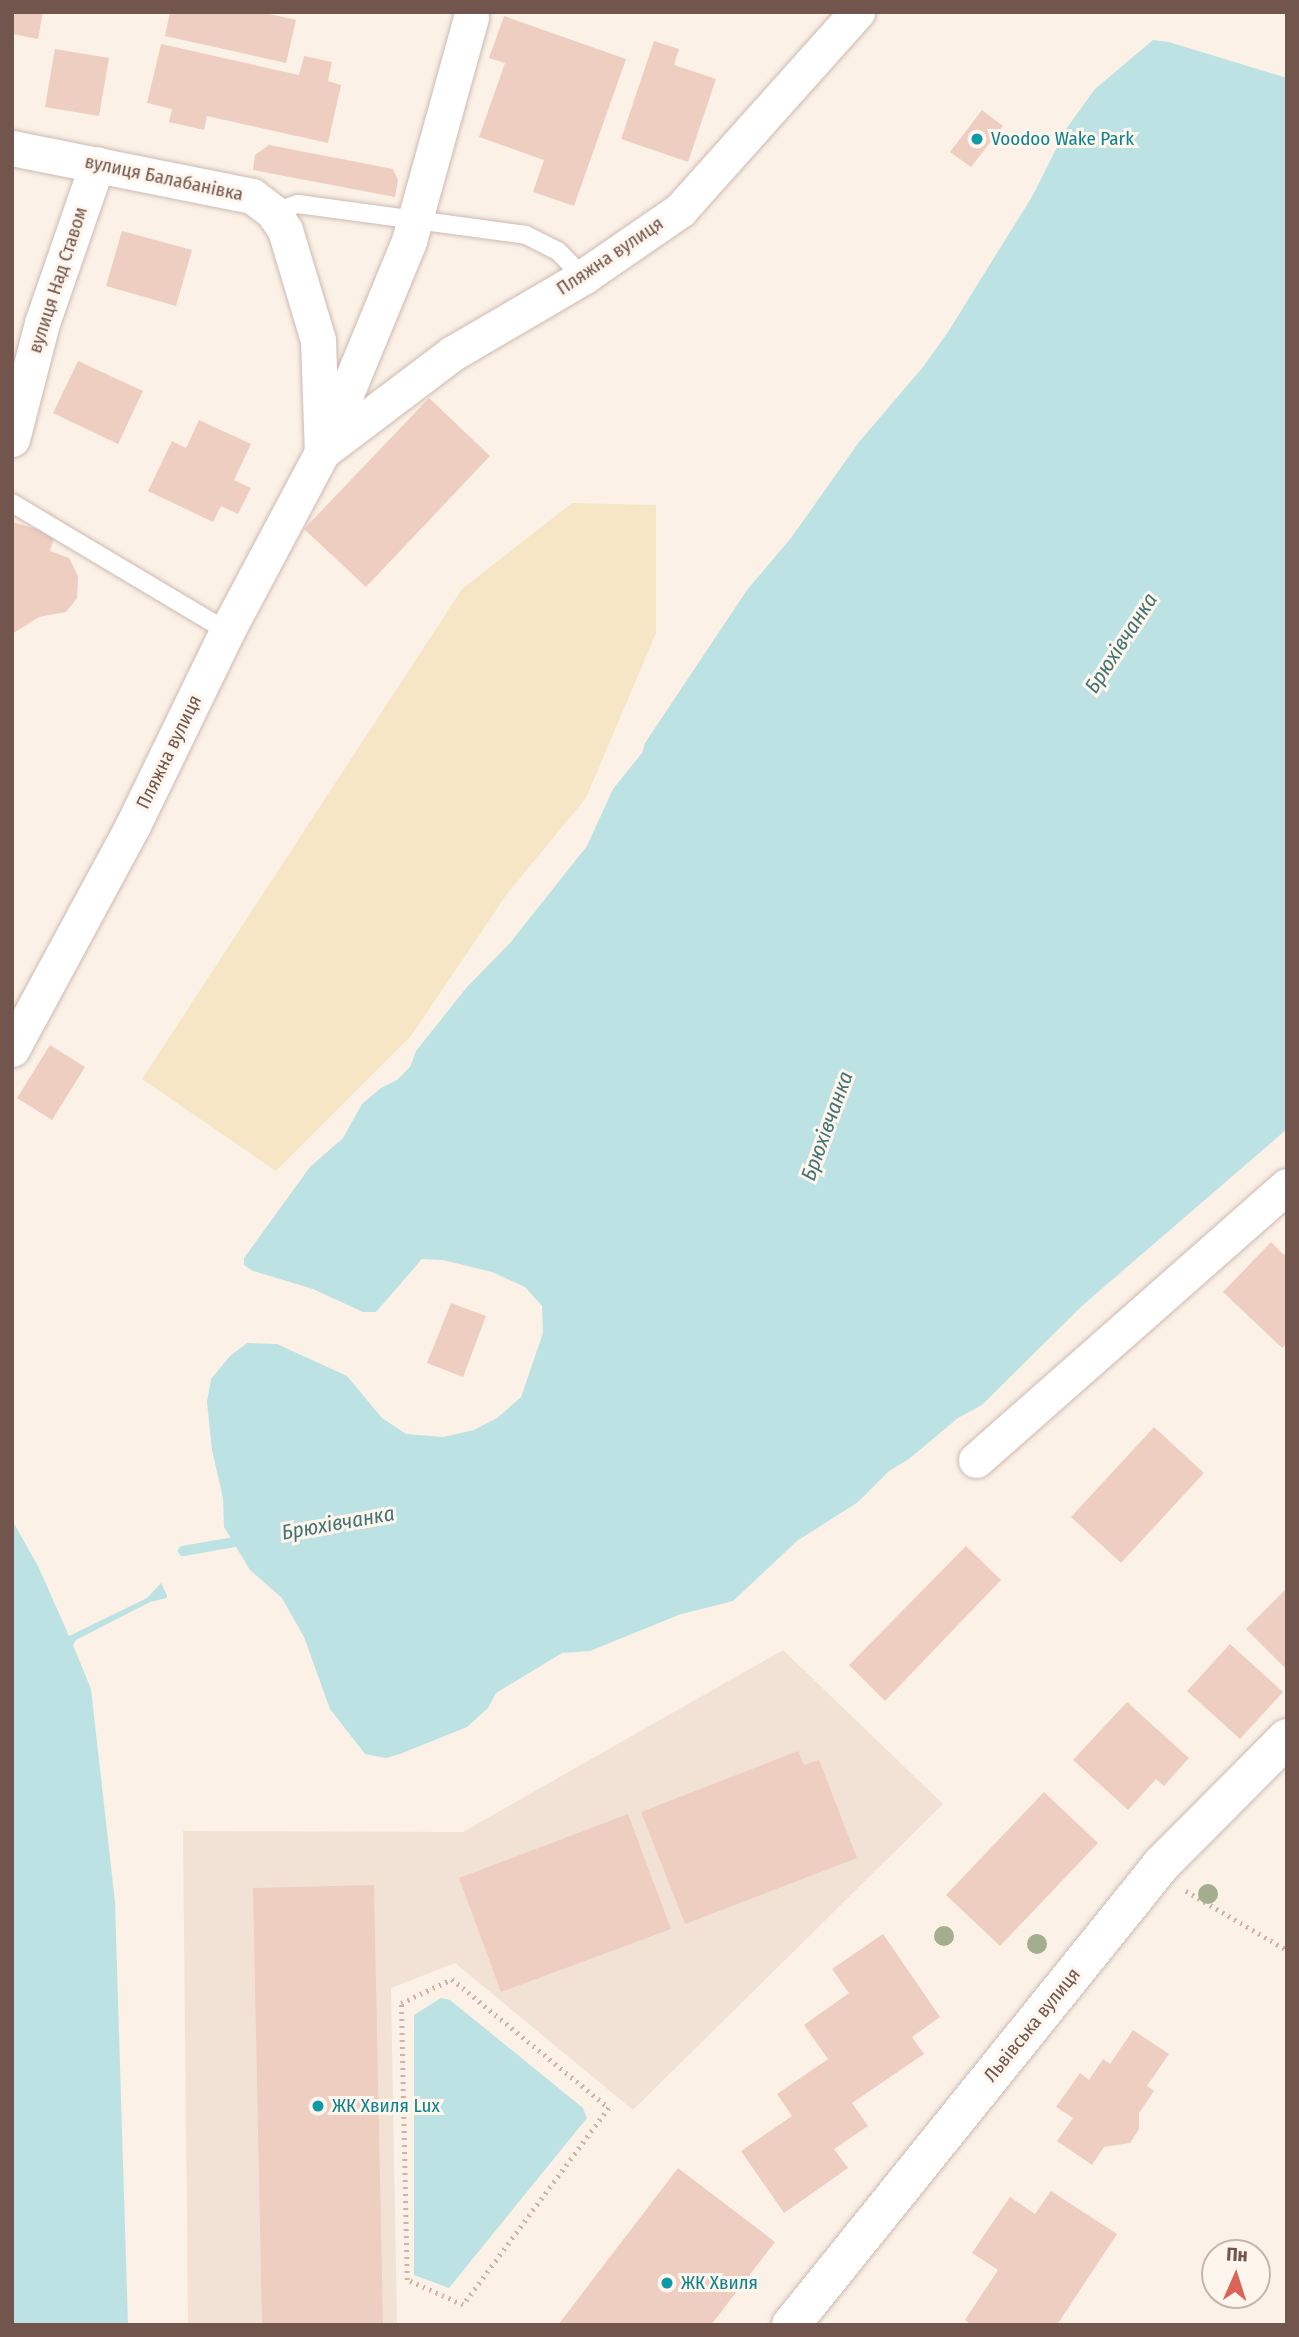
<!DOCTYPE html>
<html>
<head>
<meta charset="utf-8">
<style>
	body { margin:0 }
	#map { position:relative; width:1299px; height:2337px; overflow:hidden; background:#fbf1e7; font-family:"Fira Sans Condensed",sans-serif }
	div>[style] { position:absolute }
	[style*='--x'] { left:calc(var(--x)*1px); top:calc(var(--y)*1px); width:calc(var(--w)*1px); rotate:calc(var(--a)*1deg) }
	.residential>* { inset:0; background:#f2e2d6 }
	.sand>* { inset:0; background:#f7e6c5 }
	.water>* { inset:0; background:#bde2e3 }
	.stream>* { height:10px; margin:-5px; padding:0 5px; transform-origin:5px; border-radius:5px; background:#bde2e3 }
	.building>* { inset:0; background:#eecec1 }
	.path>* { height:4.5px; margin-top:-2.25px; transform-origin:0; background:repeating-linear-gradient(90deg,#d3b1a4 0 2px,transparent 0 7px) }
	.roads { filter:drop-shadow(0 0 2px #cebab1) drop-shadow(0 0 2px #cebab1) }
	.service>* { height:18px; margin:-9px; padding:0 9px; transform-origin:9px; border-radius:9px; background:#fff }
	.minor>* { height:35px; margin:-17.5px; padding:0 17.5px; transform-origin:17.5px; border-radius:17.5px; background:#fff }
	.tertiary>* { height:38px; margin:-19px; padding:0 19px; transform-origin:19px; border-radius:19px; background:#fff }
	.trees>* { width:20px; height:20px; margin:-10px; border-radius:50%; background:#a3ae8f }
	.dots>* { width:19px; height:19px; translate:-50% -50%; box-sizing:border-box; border:4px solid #fef5ed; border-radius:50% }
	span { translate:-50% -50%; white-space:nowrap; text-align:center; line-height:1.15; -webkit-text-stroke:6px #fef5ed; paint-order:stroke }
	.culture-label { font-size:19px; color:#0d838f }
	.left { translate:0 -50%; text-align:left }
	.street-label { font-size:19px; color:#72564e }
	.water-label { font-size:21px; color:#427476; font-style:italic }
	.frame { position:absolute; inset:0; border:14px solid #72564e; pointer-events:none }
	.north { position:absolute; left:1201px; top:2239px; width:70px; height:70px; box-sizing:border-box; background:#fef5ed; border:2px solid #c6b5ad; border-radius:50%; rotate:3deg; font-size:19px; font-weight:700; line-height:28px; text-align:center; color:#72564e }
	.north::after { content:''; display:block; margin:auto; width:24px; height:32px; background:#da6457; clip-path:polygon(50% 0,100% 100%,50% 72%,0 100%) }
</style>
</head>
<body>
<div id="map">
	<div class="residential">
		<div style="clip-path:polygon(783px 1650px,943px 1804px,633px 2110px,455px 1963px,391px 1988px,397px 2325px,188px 2325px,183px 1831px,463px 1832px)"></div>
	</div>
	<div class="sand">
		<div style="clip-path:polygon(572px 503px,656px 505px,656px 633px,586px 798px,507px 894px,411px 1036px,276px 1171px,142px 1079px,462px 589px)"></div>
	</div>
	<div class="water">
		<div style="clip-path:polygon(1153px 40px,1169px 42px,1287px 78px,1287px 1129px,1083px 1305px,982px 1405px,958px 1418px,909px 1459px,889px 1471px,858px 1502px,797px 1541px,733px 1601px,681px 1614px,590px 1651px,562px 1653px,496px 1693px,488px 1708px,467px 1727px,400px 1754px,386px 1758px,365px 1754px,330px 1709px,304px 1637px,282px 1598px,250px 1570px,224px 1527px,223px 1498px,212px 1450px,207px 1402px,211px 1379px,230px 1356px,247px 1343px,277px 1344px,347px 1376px,382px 1418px,406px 1434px,443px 1437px,474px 1430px,497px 1418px,521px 1397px,543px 1333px,542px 1306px,525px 1287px,492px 1272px,443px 1260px,422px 1259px,376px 1312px,363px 1312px,313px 1289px,253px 1271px,244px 1265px,244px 1258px,310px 1167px,343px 1138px,362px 1104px,381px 1088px,397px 1080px,410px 1067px,416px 1051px,467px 987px,510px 943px,587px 846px,613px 789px,642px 753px,645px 743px,747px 590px,791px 538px,859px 442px,923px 367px,948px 332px,1033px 195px,1066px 129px,1095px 89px)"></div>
		<div style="clip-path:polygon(12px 1520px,38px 1566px,69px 1636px,147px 1598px,161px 1583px,167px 1595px,167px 1598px,150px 1602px,76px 1640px,73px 1645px,91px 1689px,115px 1902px,128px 2325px,12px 2325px)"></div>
		<div style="clip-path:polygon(441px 1998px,450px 2000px,583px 2108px,587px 2118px,449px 2288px,414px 2275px,414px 2015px)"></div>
	</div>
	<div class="stream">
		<div style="--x:183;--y:1551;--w:64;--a:-9.9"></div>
	</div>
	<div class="building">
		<div style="clip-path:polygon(12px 12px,43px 12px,38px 39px,12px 34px)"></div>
		<div style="clip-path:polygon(170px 12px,261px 12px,296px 20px,286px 63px,165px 36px)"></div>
		<div style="clip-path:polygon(504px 16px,626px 59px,574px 206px,533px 192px,544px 160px,479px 137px,505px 63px,489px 58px)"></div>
		<div style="clip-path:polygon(654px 41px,679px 49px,674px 65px,716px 79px,688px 162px,621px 139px)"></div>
		<div style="clip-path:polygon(161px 44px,299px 75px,304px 56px,332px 62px,328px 81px,341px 85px,328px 143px,207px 116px,204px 130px,169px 122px,172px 109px,147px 103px)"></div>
		<div style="clip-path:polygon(55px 49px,109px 58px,99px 116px,45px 107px)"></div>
		<div style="clip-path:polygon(982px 110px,1003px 126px,971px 167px,950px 152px)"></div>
		<div style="clip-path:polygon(269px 145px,393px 169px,398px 180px,395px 197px,253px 170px,255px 155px)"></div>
		<div style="clip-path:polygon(122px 231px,192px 250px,176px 306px,106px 286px)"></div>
		<div style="clip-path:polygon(78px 361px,143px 391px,118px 444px,53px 413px)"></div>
		<div style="clip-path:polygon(429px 398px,490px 456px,366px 587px,304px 529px)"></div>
		<div style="clip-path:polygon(199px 420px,251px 444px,234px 480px,251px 488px,238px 514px,221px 506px,213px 522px,148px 491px,172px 441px,186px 448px)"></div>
		<div style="clip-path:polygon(12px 522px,55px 534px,50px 551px,69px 558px,78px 576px,77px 598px,66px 612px,39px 617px,12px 634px)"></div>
		<div style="clip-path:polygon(50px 1045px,85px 1067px,52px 1120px,17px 1098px)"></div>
		<div style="clip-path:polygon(1271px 1242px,1284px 1255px,1287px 1252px,1287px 1343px,1282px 1348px,1223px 1292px)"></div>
		<div style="clip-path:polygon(451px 1303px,486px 1316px,463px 1377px,427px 1363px)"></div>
		<div style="clip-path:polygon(1154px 1427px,1204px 1473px,1121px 1563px,1071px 1517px)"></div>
		<div style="clip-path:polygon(966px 1546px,1001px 1580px,885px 1701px,849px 1665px)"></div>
		<div style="clip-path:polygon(1287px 1588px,1287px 1670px,1246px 1629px)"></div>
		<div style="clip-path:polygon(1230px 1644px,1283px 1692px,1240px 1739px,1187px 1691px)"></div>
		<div style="clip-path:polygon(1127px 1702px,1189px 1758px,1164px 1786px,1156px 1779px,1128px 1810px,1073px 1760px)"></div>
		<div style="clip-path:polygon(798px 1751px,804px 1765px,819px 1760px,857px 1858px,685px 1924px,641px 1812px)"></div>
		<div style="clip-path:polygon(1044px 1792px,1098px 1843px,1000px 1946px,946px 1895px)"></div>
		<div style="clip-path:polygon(628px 1814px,671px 1929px,501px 1992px,459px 1878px)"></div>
		<div style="clip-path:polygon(374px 1885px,383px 2325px,262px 2325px,253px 1888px)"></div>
		<div style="clip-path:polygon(883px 1934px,940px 2017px,912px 2037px,924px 2054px,852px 2103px,868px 2126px,834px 2149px,848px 2168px,784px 2213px,741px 2151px,792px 2116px,777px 2094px,828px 2059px,804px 2025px,849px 1993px,832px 1969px)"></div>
		<div style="clip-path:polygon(1133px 2030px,1169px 2054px,1147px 2086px,1154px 2091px,1139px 2113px,1139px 2129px,1130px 2143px,1104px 2147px,1092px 2165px,1057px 2141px,1073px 2118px,1056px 2107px,1080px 2073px,1089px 2080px,1103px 2059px,1110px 2064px)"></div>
		<div style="clip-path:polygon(678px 2168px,775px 2242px,711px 2325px,558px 2325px)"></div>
		<div style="clip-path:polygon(1051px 2191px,1117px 2234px,1057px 2325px,971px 2325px,965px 2320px,998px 2270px,972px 2253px,1010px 2197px,1035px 2214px)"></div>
	</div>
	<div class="path">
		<div style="--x:1186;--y:1891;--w:117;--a:30.3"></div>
		<div style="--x:452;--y:1979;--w:203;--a:39.4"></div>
		<div style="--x:609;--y:2108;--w:245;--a:126.5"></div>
		<div style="--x:463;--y:2305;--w:61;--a:-155.9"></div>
		<div style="--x:407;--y:2280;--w:277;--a:-91.2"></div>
		<div style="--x:401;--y:2003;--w:56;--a:-25.2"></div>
	</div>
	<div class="roads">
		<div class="service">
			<div style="--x:273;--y:212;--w:26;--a:-18"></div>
			<div style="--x:298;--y:204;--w:230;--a:7.7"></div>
			<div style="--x:526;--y:235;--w:36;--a:27"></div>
			<div style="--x:558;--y:251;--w:36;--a:46"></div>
			<div style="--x:12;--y:503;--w:250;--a:30.8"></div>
		</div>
		<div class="minor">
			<div style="--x:12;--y:148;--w:245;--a:11.3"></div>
			<div style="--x:252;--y:196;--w:26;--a:37"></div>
			<div style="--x:273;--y:212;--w:22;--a:56"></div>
			<div style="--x:285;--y:230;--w:115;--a:73.3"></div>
			<div style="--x:318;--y:340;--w:112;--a:88"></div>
			<div style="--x:12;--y:439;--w:120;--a:-75.5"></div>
			<div style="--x:42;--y:323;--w:168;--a:-70.9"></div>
			<div style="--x:327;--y:440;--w:215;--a:-67.6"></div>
			<div style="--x:409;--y:241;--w:232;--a:-74.5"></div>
			<div style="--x:12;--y:1049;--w:255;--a:-61.6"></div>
			<div style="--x:133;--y:825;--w:216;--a:-64.1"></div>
			<div style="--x:227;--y:631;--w:203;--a:-62"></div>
			<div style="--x:322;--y:452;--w:164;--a:-37.1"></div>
			<div style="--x:453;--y:353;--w:151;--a:-30.3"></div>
			<div style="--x:583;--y:277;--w:118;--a:-34.6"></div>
			<div style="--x:680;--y:210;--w:266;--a:-48.2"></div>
			<div style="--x:976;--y:1460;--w:414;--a:-41.4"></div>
		</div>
		<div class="tertiary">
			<div style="--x:791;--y:2325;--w:590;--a:-51.19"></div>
			<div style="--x:1161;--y:1865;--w:179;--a:-45.2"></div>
		</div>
	</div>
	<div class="trees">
		<div style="left:1208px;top:1894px"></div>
		<div style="left:944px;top:1936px"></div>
		<div style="left:1037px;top:1944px"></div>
	</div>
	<div class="dots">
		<div style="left:977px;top:139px;background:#0f9aa8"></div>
		<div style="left:318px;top:2106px;background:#0f9aa8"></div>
		<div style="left:667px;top:2283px;background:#0f9aa8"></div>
	</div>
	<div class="culture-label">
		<span class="left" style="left:991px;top:139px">Voodoo Wake Park</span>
		<span class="left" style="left:332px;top:2106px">ЖК Хвиля Lux</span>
		<span class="left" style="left:681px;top:2283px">ЖК Хвиля</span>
	</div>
	<div class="street-label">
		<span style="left:164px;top:178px;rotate:12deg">вулиця Балабанівка</span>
		<span style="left:610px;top:256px;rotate:-34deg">Пляжна вулиця</span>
		<span style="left:58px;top:280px;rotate:-72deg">вулиця Над Ставом</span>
		<span style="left:169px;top:752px;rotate:-64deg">Пляжна вулиця</span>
		<span style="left:1032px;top:2025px;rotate:-51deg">Львівська вулиця</span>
	</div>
	<div class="water-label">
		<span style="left:1121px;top:643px;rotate:-57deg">Брюхівчанка</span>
		<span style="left:827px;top:1126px;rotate:-70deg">Брюхівчанка</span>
		<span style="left:338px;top:1523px;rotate:-10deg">Брюхівчанка</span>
	</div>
	<div class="frame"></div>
	<div class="north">Пн</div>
</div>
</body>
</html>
